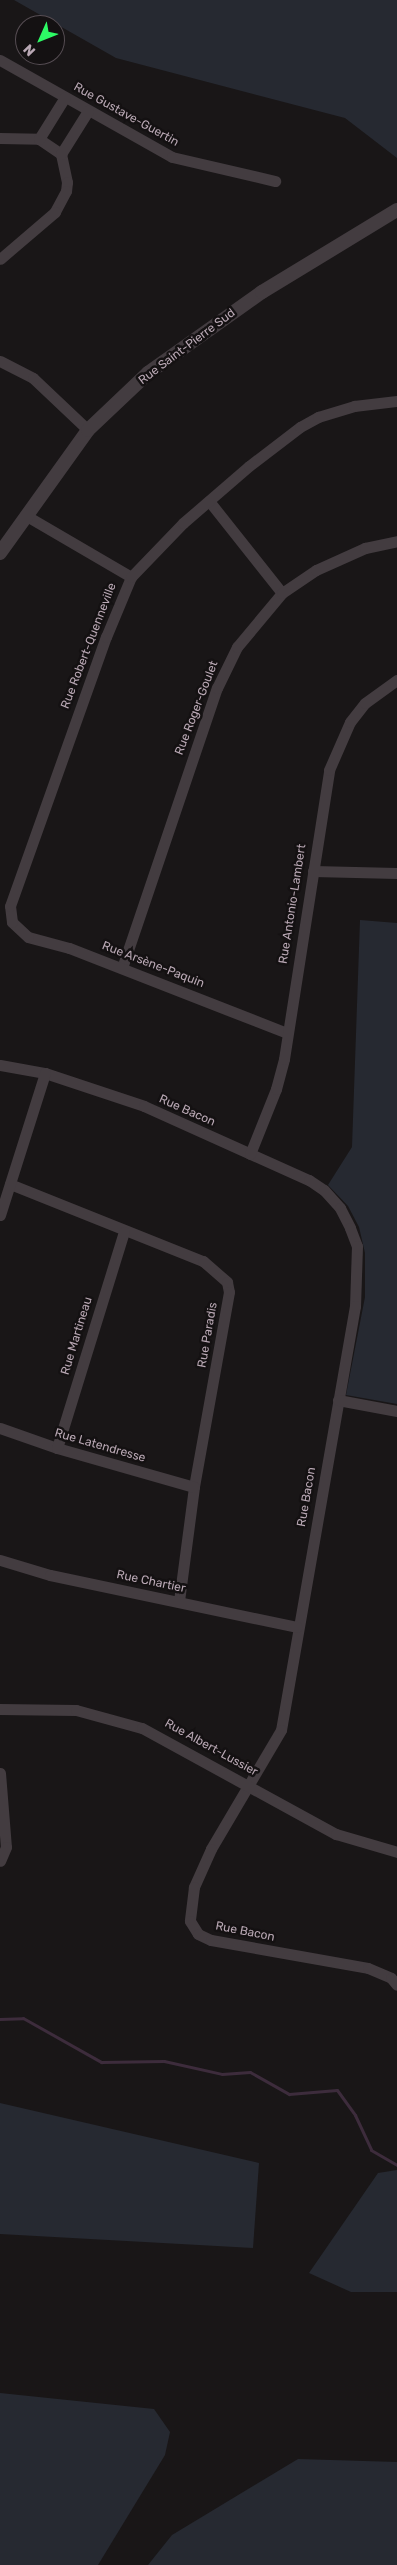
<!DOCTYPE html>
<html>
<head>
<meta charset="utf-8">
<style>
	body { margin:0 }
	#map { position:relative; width:397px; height:2565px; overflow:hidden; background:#191617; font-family:Rubik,sans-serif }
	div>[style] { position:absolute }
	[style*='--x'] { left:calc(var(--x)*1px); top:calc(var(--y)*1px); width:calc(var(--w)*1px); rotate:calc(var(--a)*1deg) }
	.green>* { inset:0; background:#262931 }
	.stream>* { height:3px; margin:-1.5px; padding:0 1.5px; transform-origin:1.5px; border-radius:1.5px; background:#3d2c3c }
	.minor>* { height:11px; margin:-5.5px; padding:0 5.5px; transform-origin:5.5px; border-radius:5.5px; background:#433c40 }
	.tertiary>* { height:14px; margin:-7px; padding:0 7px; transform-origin:7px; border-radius:7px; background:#433c40 }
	span { translate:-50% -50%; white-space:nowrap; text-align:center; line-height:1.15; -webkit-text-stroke:5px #141112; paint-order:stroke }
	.street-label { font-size:12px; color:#b9a8b4 }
	.north { position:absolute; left:15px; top:15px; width:50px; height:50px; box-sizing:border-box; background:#141112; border:1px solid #564d53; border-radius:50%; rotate:226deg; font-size:14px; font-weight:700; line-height:20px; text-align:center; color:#b9a8b4 }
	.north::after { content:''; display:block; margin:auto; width:18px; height:22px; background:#2dfa65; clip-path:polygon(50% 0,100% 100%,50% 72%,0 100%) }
</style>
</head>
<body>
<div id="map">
	<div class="green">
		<div style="clip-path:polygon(14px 0,397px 0,397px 158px,345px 118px,116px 58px)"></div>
		<div style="clip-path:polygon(360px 920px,397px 923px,397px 1404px,346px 1395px,365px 1297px,365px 1253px,359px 1227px,348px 1206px,328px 1185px,352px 1147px)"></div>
		<div style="clip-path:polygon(0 2103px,259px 2163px,253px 2248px,0 2234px)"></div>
		<div style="clip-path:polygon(397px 2170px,397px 2292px,351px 2292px,309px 2273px,378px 2173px)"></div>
		<div style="clip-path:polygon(0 2393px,154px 2409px,170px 2432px,165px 2455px,98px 2565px,0 2565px)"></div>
		<div style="clip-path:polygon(298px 2459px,397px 2462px,397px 2565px,148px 2565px,172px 2535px)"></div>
	</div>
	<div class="stream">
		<div style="--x:0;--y:2019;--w:23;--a:-2"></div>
		<div style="--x:23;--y:2018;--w:90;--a:29.4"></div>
		<div style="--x:101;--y:2062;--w:63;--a:-0.9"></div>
		<div style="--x:164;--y:2061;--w:59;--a:12.6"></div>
		<div style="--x:222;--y:2074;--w:28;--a:-4"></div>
		<div style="--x:250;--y:2072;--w:45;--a:29.4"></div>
		<div style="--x:289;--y:2094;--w:48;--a:-4.8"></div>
		<div style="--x:337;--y:2090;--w:31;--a:54"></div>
		<div style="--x:355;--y:2115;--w:38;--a:65"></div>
		<div style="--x:371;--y:2150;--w:30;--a:30"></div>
	</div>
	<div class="minor">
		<div style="--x:0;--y:60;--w:197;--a:29.4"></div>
		<div style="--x:172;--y:157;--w:106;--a:13.1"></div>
		<div style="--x:0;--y:138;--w:39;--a:1"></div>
		<div style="--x:39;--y:139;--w:27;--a:34"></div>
		<div style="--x:61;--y:154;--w:29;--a:78"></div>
		<div style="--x:67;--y:182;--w:9;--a:96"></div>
		<div style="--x:66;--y:191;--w:24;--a:118"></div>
		<div style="--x:55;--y:212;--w:72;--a:139.5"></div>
		<div style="--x:39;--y:139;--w:49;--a:-58.2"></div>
		<div style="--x:61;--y:154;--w:51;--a:-57.9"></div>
		<div style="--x:0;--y:361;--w:37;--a:27"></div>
		<div style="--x:33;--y:378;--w:76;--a:43.4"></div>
		<div style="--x:209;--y:501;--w:117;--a:51.6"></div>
		<div style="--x:25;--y:515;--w:123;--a:30.3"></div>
		<div style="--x:313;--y:871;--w:84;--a:1.4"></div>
		<div style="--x:122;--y:968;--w:296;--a:-71.3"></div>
		<div style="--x:217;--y:688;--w:46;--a:-64"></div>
		<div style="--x:237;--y:647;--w:70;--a:-50.2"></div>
		<div style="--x:282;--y:593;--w:41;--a:-34.1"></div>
		<div style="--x:316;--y:570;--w:54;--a:-24.2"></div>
		<div style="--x:365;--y:548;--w:33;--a:-12"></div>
		<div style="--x:287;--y:1033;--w:234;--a:-158.7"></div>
		<div style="--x:69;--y:948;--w:42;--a:-165"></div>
		<div style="--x:28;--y:937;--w:22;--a:-137"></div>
		<div style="--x:12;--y:922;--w:16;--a:-97"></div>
		<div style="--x:10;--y:906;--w:286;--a:-70.4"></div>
		<div style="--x:106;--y:637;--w:65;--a:-67.4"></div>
		<div style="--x:131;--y:577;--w:75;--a:-46.1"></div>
		<div style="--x:183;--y:523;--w:87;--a:-40.8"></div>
		<div style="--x:249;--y:466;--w:64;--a:-37.4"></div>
		<div style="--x:300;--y:427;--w:21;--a:-29"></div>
		<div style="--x:318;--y:417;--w:38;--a:-17"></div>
		<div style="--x:354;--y:406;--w:43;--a:-6.6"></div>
		<div style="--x:0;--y:1065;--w:46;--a:10.1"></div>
		<div style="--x:45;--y:1073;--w:104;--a:18.4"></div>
		<div style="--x:144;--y:1106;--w:181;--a:24.2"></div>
		<div style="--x:309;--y:1180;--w:18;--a:34"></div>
		<div style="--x:324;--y:1190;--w:24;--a:48"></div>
		<div style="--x:340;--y:1208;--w:22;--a:63"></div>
		<div style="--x:350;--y:1228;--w:19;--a:69"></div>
		<div style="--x:357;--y:1246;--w:60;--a:91.9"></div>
		<div style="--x:355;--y:1306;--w:430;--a:99.9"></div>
		<div style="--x:281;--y:1730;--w:138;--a:120.5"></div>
		<div style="--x:211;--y:1849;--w:42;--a:114.1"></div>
		<div style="--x:194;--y:1887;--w:34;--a:97"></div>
		<div style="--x:190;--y:1921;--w:15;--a:58"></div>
		<div style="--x:198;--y:1934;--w:14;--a:25"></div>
		<div style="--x:211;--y:1940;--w:159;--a:10.1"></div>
		<div style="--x:368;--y:1968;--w:25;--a:23"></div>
		<div style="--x:391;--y:1978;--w:9;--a:49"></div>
		<div style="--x:250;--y:1154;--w:70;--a:-68.2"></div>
		<div style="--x:276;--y:1089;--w:31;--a:-75"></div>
		<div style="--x:284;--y:1059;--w:292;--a:-81.1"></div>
		<div style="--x:329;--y:770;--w:52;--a:-66.4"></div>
		<div style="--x:350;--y:722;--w:24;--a:-52"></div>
		<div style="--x:365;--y:703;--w:39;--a:-36"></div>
		<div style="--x:10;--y:1184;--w:208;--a:21.8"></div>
		<div style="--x:203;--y:1261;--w:32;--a:41"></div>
		<div style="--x:227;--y:1282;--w:10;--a:79"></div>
		<div style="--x:229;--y:1292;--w:198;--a:100.2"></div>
		<div style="--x:194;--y:1487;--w:115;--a:97.5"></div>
		<div style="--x:0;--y:1215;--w:149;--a:-72.4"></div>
		<div style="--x:338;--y:1400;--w:60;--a:10.6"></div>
		<div style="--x:0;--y:1428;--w:60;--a:19.3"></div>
		<div style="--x:57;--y:1448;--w:142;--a:15.9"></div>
		<div style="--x:57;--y:1448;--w:226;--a:-72.8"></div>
		<div style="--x:0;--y:1560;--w:52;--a:16.7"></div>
		<div style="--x:50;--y:1575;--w:252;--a:11.9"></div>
		<div style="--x:0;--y:1709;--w:76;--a:0.8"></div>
		<div style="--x:76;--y:1710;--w:68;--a:15.3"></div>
		<div style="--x:142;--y:1728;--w:221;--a:28.7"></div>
		<div style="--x:336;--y:1834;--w:64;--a:16.4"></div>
		<div style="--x:0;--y:1773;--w:74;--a:85.4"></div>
		<div style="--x:6;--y:1847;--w:15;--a:113"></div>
	</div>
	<div class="tertiary">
		<div style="--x:0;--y:553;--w:151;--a:-54.4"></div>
		<div style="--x:88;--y:430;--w:83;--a:-43.5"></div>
		<div style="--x:148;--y:373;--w:140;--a:-35.4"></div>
		<div style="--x:262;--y:292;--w:158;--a:-31.3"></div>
	</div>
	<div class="street-label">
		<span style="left:126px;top:115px;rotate:29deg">Rue Gustave-Guertin</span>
		<span style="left:187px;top:347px;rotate:-37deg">Rue Saint-Pierre Sud</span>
		<span style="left:89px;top:646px;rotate:-69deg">Rue Robert-Quenneville</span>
		<span style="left:197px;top:708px;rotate:-69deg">Rue Roger-Goulet</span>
		<span style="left:293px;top:904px;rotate:-81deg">Rue Antonio-Lambert</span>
		<span style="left:153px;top:965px;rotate:21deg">Rue Arsène-Paquin</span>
		<span style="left:187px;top:1111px;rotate:24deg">Rue Bacon</span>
		<span style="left:208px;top:1335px;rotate:-80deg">Rue Paradis</span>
		<span style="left:77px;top:1336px;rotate:-73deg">Rue Martineau</span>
		<span style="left:100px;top:1446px;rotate:16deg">Rue Latendresse</span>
		<span style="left:307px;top:1497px;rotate:-80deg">Rue Bacon</span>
		<span style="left:151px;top:1582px;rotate:12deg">Rue Chartier</span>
		<span style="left:211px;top:1748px;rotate:29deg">Rue Albert-Lussier</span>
		<span style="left:245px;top:1932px;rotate:11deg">Rue Bacon</span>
	</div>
	<div class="north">N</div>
</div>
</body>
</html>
